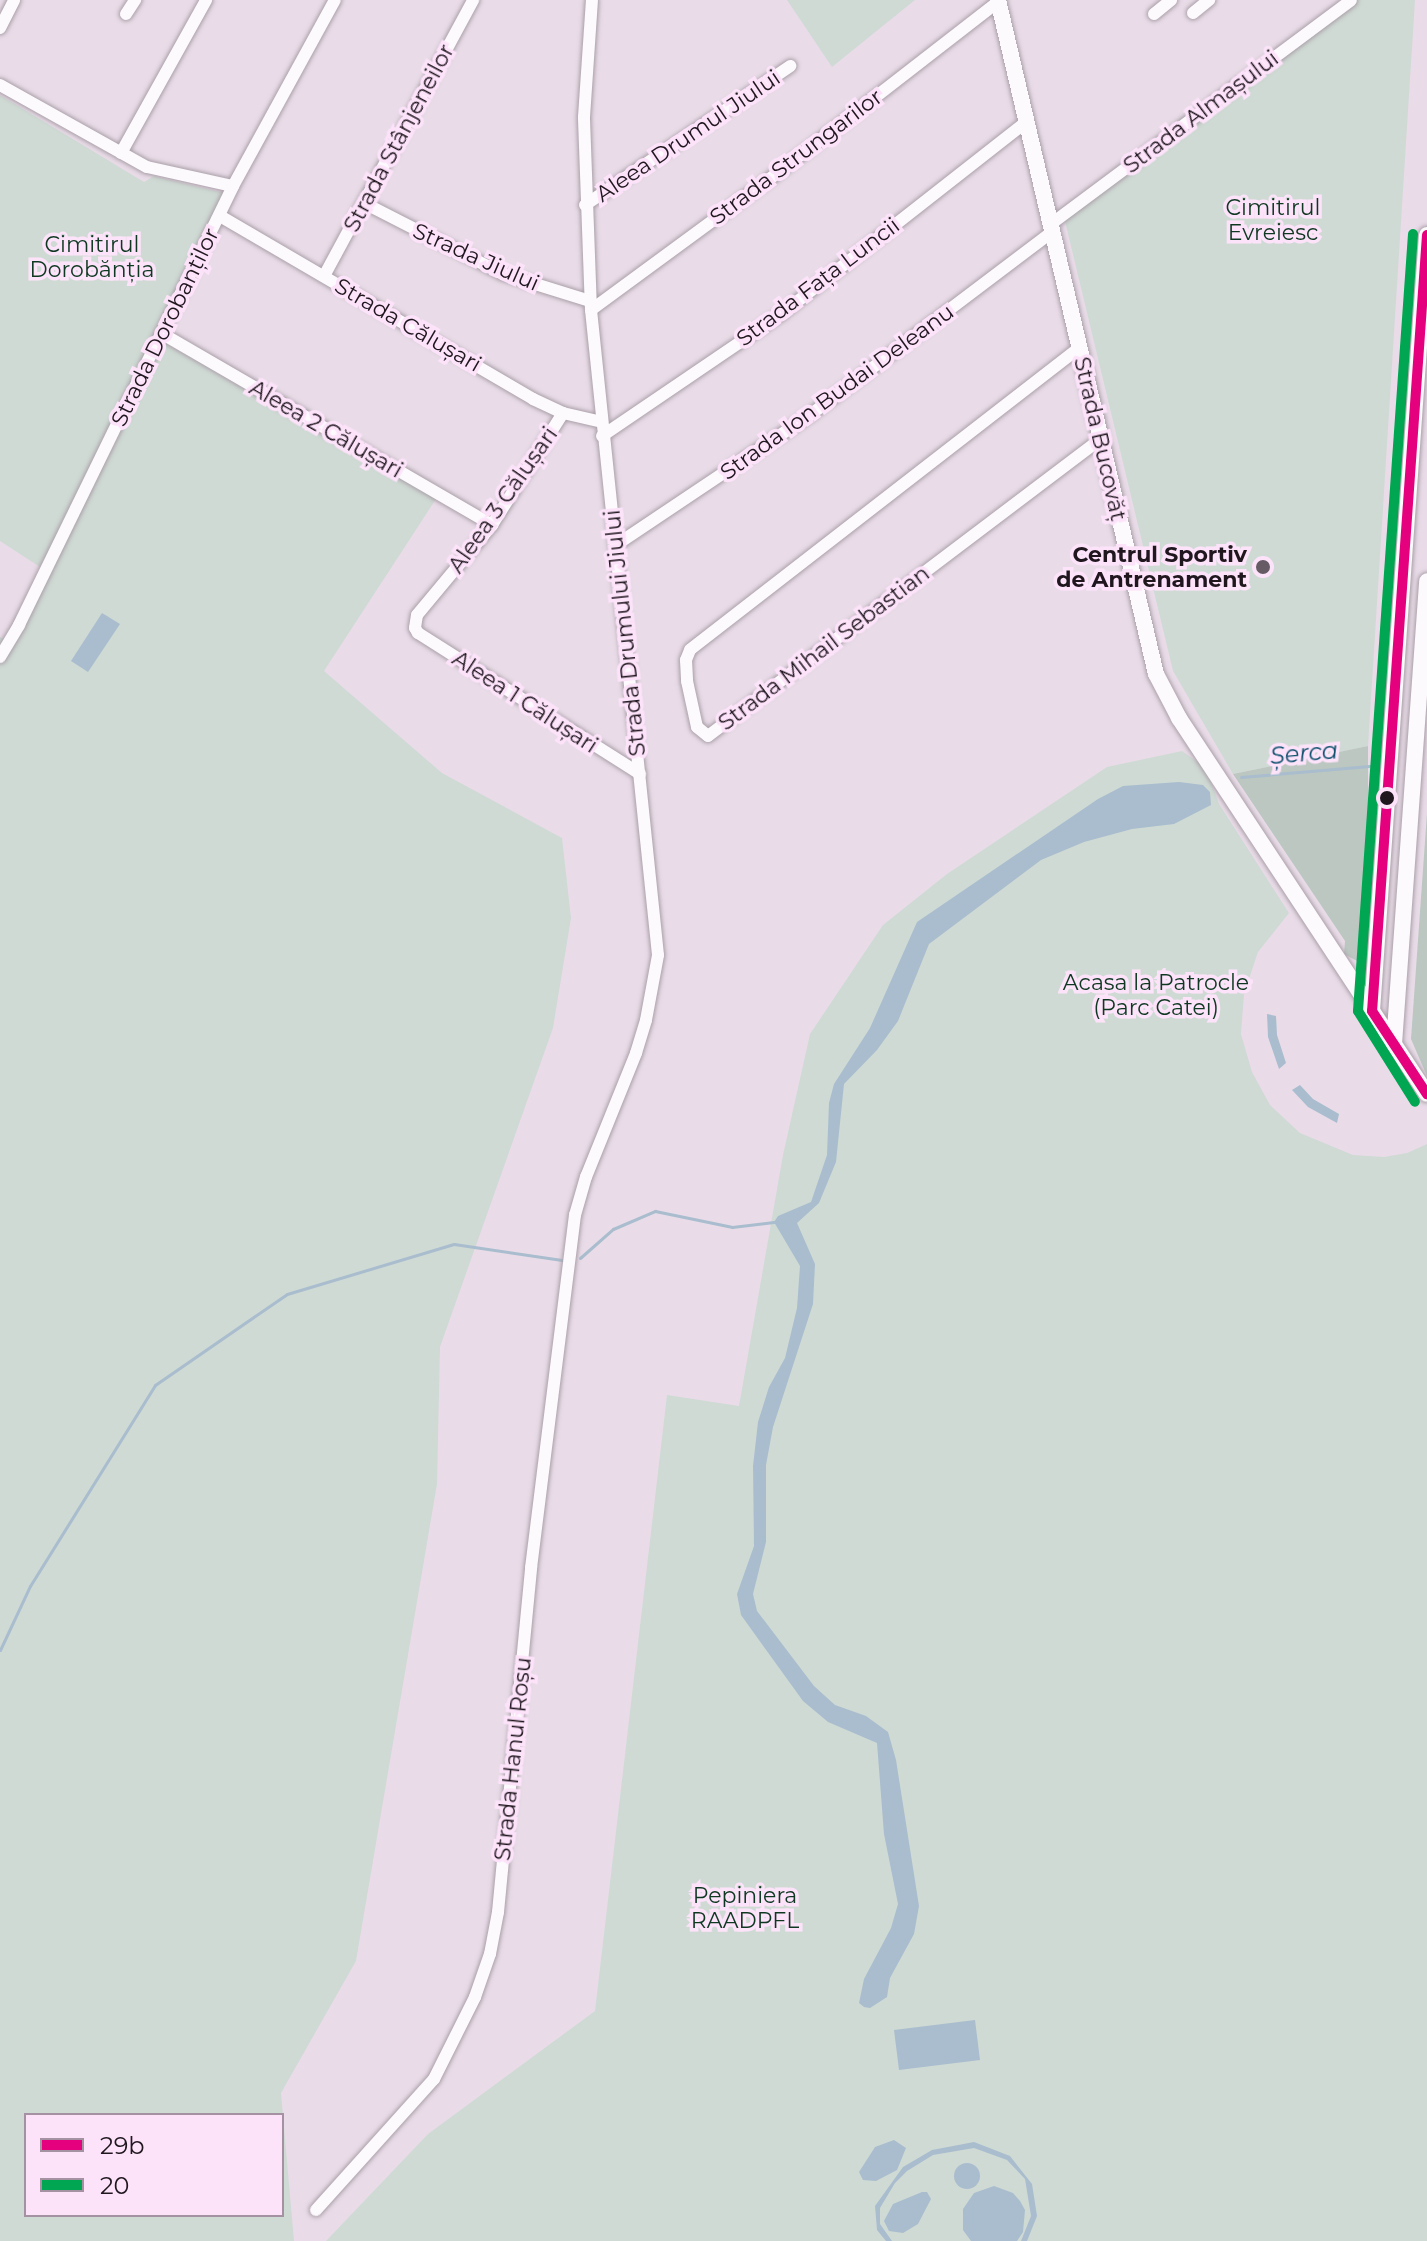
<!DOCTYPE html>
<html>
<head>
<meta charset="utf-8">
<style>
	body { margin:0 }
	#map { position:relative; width:1427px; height:2241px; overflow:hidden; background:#e9dce8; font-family:Montserrat,sans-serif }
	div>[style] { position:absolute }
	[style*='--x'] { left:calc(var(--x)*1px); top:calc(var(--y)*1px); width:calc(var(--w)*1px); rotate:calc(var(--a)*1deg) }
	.green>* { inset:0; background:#cfdad4 }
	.forest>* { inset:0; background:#bbc7c0 }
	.water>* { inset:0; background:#a9bdce }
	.round { border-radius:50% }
	.stream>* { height:3px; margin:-1.5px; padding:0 1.5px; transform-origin:1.5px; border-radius:1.5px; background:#a9bdce }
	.roads { filter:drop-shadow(0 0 2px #aaa0a9) drop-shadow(0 0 2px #aaa0a9) }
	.minor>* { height:12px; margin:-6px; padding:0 6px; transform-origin:6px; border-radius:6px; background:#fcfafc }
	.secondary>* { height:16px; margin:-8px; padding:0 8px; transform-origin:8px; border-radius:8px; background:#fcfafc }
	.bus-1>* { height:10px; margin:-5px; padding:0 5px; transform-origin:5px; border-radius:5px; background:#e5007d }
	.bus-2>* { height:10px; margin:-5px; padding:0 5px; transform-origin:5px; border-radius:5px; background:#00a651 }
	.dots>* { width:22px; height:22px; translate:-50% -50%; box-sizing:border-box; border:4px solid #fde3fa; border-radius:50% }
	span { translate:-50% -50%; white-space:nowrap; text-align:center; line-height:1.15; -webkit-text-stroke:7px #fde3fa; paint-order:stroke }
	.street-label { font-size:22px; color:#1f161e }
	.park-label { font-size:22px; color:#0e3821 }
	.poi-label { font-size:22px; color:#1f161e; font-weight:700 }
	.right { translate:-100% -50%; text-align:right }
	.water-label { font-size:24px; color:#0c4f6b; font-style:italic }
	.legend { position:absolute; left:24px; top:2113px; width:260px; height:104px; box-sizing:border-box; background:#fde3fa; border:2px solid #a491a2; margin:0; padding:10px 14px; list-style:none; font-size:24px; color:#1f161e }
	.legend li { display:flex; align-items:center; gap:16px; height:40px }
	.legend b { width:40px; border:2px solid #a491a2 }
</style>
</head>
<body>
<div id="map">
	<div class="green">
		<div style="clip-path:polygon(787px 0,915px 0,832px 67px)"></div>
		<div style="clip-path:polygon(1352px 0,1415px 0,1368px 746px,1233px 774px,1173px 671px,1064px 217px)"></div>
		<div style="clip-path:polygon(evenodd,0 95px,144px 182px,154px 176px,224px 193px,55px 547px,165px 343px,436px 499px,324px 671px,442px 773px,562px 838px,571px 918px,553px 1028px,440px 1347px,437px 1484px,356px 1961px,281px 2093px,294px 2241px,0 2241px,0 637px,5px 640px,43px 569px,0 541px,0 95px,26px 2115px,282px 2115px,282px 2215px,26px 2215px,26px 2115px)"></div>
		<div style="clip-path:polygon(1182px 751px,1206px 768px,1219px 804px,1289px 913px,1258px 952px,1244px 994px,1241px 1034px,1252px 1072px,1270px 1105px,1300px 1133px,1353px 1155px,1384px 1157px,1407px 1153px,1427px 1144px,1427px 2241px,326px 2241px,428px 2134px,595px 2011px,667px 1395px,739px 1406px,783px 1155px,810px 1034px,883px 925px,947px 874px,1107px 767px)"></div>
	</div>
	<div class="forest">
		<div style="clip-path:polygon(1368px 746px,1368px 820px,1359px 962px,1344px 954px,1345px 941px,1233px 774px)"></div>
		<div style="clip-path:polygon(1427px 813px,1427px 1076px,1411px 1039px)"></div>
	</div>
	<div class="water">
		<div style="clip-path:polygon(102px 613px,120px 624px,88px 672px,71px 661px)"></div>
		<div style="clip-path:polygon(1179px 782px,1203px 785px,1210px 792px,1211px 805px,1174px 824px,1132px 829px,1084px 842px,1041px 860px,929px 944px,898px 1021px,877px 1050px,844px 1084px,836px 1162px,819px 1203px,797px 1223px,815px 1264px,813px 1304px,773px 1427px,766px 1465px,766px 1542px,753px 1594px,757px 1611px,814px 1686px,835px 1705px,866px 1716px,888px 1732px,896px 1760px,919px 1906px,914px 1934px,890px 1978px,887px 1997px,870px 2008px,864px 2007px,859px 2003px,864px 1979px,891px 1928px,898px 1904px,884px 1834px,877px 1743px,828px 1722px,803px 1701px,741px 1615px,737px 1594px,754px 1546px,753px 1466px,758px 1422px,769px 1387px,785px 1358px,797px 1308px,800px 1266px,774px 1222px,778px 1216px,811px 1202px,827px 1155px,829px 1103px,834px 1084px,870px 1028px,917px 922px,1098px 799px,1123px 786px)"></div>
		<div style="clip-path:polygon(1267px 1014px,1276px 1016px,1277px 1035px,1286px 1063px,1279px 1069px,1268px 1037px)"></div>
		<div style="clip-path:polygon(1300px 1085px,1313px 1099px,1339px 1114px,1337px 1123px,1308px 1107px,1292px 1090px)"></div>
		<div style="clip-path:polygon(975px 2020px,980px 2060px,899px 2070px,894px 2030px)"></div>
		<div style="clip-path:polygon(894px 2140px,906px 2148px,897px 2170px,876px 2181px,863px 2180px,859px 2172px,875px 2147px)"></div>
		<div style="clip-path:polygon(974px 2142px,1010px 2156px,1032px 2184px,1037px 2216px,1027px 2241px,1021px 2241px,1031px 2216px,1025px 2179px,1007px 2160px,974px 2148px,933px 2155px,907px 2171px,895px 2183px,880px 2208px,880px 2224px,892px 2241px,886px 2241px,877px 2230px,875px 2206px,903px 2167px,932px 2150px)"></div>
		<div class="round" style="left:954px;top:2163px;width:26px;height:26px"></div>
		<div style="clip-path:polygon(994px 2186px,1013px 2193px,1020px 2201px,1025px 2210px,1023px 2232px,1017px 2241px,971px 2241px,963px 2230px,963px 2209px,974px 2193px)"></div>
		<div style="clip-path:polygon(922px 2192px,927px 2192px,931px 2199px,918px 2224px,903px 2233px,889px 2231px,884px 2221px,893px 2204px)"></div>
	</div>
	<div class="stream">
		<div style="--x:1241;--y:777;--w:129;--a:-4.9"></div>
		<div style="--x:580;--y:1258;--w:44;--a:-41.3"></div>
		<div style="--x:613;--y:1229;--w:46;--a:-23.2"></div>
		<div style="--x:655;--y:1211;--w:79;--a:11.7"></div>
		<div style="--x:732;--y:1227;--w:42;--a:-6.8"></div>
		<div style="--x:0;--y:1650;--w:71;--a:-64.9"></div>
		<div style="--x:30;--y:1586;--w:237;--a:-58.1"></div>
		<div style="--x:155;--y:1385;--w:160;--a:-34.6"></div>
		<div style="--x:287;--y:1294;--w:174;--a:-16.7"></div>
		<div style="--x:454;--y:1244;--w:109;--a:8.4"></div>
	</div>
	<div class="roads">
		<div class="minor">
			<div style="--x:1193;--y:13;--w:21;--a:-39"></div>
			<div style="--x:126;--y:14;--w:17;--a:-57"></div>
			<div style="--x:1154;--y:14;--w:22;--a:-39"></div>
			<div style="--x:0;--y:28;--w:31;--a:-63"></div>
			<div style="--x:0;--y:85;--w:168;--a:29.2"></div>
			<div style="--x:147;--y:167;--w:88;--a:12.5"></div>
			<div style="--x:121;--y:153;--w:175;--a:-60.9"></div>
			<div style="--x:366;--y:204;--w:154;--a:27.1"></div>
			<div style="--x:503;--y:274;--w:91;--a:17.2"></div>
			<div style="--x:585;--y:205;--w:248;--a:-34.1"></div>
			<div style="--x:220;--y:216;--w:363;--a:30.3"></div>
			<div style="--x:533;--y:399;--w:33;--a:25"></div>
			<div style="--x:563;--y:413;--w:39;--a:13"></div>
			<div style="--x:1051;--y:224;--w:374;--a:-36.7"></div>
			<div style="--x:324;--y:276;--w:314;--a:-61.6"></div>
			<div style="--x:591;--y:310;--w:235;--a:-36.3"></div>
			<div style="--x:780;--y:171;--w:277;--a:-37.8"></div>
			<div style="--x:161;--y:333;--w:383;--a:30.1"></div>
			<div style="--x:1079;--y:348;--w:492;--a:142.2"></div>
			<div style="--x:690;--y:650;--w:11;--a:112"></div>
			<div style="--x:686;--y:660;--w:21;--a:87"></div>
			<div style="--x:687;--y:681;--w:47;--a:77.7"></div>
			<div style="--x:697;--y:727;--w:14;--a:39"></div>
			<div style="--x:708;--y:736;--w:491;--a:-37.1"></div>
			<div style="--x:563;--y:413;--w:133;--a:122.4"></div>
			<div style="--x:492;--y:525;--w:117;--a:129.8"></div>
			<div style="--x:417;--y:615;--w:13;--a:99"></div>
			<div style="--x:415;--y:628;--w:6;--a:59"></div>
			<div style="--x:418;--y:633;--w:263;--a:32.4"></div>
			<div style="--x:602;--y:436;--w:215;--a:-34.2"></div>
			<div style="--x:780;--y:315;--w:314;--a:-38.1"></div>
			<div style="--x:616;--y:545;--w:234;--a:-33.8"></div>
			<div style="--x:810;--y:415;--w:305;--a:-37.1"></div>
			<div style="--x:0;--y:657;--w:37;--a:-59"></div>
			<div style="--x:19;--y:625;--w:488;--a:-64"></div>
			<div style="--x:233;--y:186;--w:212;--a:-61.3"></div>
			<div style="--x:316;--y:2210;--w:176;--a:-48"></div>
			<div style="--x:434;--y:2079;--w:92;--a:-63.4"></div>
			<div style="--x:475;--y:1997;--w:46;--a:-70.8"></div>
			<div style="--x:490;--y:1954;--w:43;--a:-79.2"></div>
			<div style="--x:498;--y:1912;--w:346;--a:-84.5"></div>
			<div style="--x:531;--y:1568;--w:356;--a:-82.9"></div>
			<div style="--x:575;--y:1215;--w:40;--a:-74"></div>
			<div style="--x:586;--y:1177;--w:134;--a:-68"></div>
			<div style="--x:636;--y:1053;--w:34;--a:-73"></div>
			<div style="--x:646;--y:1020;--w:66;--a:-79.5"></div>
			<div style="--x:658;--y:955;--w:648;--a:-95.93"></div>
			<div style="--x:591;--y:310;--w:193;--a:-92.1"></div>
			<div style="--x:584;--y:117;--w:117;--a:-86.1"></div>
		</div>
		<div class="secondary">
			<div style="--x:998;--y:0;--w:692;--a:76.81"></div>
			<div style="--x:1156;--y:674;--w:50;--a:62.4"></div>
			<div style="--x:1179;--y:718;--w:450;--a:56.6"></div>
			<div style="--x:1372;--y:1011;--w:778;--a:-85.95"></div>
			<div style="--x:1394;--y:1044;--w:464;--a:-85.9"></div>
		</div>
	</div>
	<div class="bus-1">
		<div style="--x:1427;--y:235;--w:778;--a:94.05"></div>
		<div style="--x:1372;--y:1011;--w:100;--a:56.5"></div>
	</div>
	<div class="bus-2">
		<div style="--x:1413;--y:234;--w:779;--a:94.05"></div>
		<div style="--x:1358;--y:1011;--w:107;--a:57.9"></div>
	</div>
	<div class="dots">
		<div style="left:1263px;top:567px;background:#665b65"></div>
		<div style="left:1387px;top:798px;background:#1f161e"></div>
	</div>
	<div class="street-label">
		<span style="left:1201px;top:112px;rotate:-37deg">Strada Almașului</span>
		<span style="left:688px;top:136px;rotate:-34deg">Aleea Drumul Jiului</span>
		<span style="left:399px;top:138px;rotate:-62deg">Strada Stânjeneilor</span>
		<span style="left:796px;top:157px;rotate:-37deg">Strada Strungarilor</span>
		<span style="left:476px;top:257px;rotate:24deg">Strada Jiului</span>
		<span style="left:818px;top:282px;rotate:-37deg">Strada Fața Luncii</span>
		<span style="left:408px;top:325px;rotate:30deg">Strada Călușari</span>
		<span style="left:165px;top:327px;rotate:-64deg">Strada Dorobanților</span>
		<span style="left:837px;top:392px;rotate:-36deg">Strada Ion Budai Deleanu</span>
		<span style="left:326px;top:429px;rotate:30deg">Aleea 2 Călușari</span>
		<span style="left:1100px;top:439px;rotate:77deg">Strada Bucovăț</span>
		<span style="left:503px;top:500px;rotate:-55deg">Aleea 3 Călușari</span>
		<span style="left:625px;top:633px;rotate:-96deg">Strada Drumului Jiului</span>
		<span style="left:824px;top:648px;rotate:-37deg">Strada Mihail Sebastian</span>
		<span style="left:525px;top:702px;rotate:33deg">Aleea 1 Călușari</span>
		<span style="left:513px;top:1759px;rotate:-84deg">Strada Hanul Roșu</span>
	</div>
	<div class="park-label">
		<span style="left:1273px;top:220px">Cimitirul<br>Evreiesc</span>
		<span style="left:92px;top:257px">Cimitirul<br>Dorobănția</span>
		<span style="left:1156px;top:995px">Acasa la Patrocle<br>(Parc Catei)</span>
		<span style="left:745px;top:1908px">Pepiniera<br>RAADPFL</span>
	</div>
	<div class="poi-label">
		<span class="right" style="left:1247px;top:567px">Centrul Sportiv<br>de Antrenament</span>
	</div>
	<div class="water-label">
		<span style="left:1304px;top:753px;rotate:-5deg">Șerca</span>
	</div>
	<ul class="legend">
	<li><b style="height:10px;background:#e5007d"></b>29b</li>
	<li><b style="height:10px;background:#00a651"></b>20</li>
	</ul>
</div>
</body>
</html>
